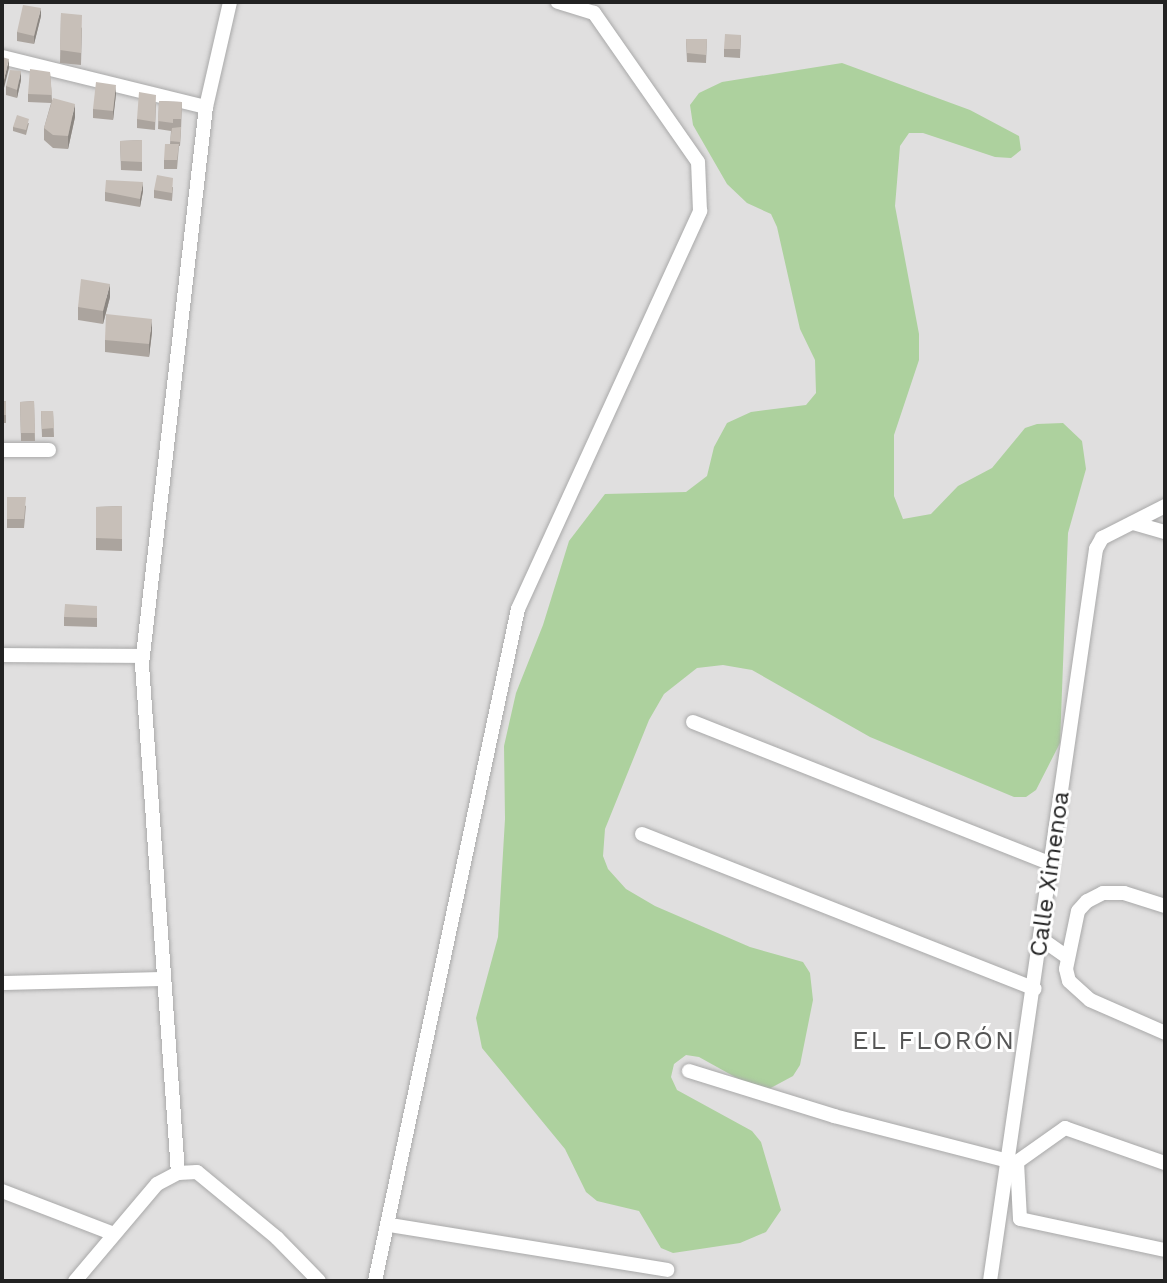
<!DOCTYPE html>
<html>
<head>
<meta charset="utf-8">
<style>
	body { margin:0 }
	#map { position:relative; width:1167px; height:1283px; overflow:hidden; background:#f2efe9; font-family:"Work Sans",sans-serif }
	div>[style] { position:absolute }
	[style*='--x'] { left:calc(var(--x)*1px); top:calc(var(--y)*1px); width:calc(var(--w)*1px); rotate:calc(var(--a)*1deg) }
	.residential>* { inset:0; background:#e0dfdf }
	.forest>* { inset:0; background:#add19e }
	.roads { filter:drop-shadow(0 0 2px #a9a9a9) drop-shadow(0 0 2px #a9a9a9) }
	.street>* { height:14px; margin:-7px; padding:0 7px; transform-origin:7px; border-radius:7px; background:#fff }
	.wall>* { inset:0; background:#aba49e }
	.shaded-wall>* { inset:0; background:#8b8681 }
	.building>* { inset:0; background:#c7bfb8 }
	span { translate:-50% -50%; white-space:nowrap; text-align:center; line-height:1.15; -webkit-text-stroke:6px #fff; paint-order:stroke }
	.street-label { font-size:24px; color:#222 }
	.neighbourhood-label { font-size:26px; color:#555; letter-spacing:2px }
	.frame { position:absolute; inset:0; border:4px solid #222; pointer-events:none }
</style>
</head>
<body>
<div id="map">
	<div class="residential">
		<div style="clip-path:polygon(2px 2px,1165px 2px,1165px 1281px,2px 1281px)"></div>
	</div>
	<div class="forest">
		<div style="clip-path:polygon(842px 63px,970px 110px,1019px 136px,1021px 150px,1011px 158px,995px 157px,923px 133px,909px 133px,900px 146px,895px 206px,919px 334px,919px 360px,894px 435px,894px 496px,903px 519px,931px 514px,958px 486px,992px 468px,1025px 428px,1037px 424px,1063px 423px,1082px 441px,1086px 469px,1068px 533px,1060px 743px,1036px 790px,1026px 797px,1014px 797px,870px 737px,752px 670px,723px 665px,697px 668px,664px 694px,649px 720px,605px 829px,603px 856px,608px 869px,626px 889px,655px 906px,750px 947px,803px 962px,810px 973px,813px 1000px,800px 1065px,793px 1076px,767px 1090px,753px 1087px,699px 1057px,686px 1055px,674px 1064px,671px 1077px,677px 1090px,752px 1131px,761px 1142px,781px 1210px,766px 1232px,740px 1243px,673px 1253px,661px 1248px,639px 1211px,597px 1201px,586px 1192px,565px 1149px,482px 1048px,476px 1018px,498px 937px,505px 819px,504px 746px,516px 693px,543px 625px,569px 541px,605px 494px,686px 492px,707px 476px,714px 447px,727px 423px,751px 412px,806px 405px,816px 393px,815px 360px,800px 329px,777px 227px,771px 214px,747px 203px,727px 184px,693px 125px,690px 105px,699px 93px,722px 82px)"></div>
	</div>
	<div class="roads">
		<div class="street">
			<div style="--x:2;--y:57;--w:210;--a:13.8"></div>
			<div style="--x:2;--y:450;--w:47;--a:0"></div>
			<div style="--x:1133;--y:523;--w:33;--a:16"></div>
			<div style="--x:2;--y:655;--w:141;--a:0.4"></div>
			<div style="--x:693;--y:722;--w:385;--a:21.6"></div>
			<div style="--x:642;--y:834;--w:422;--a:21.5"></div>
			<div style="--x:1165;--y:906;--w:43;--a:-162.4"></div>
			<div style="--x:1124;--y:893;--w:21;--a:180"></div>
			<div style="--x:1103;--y:893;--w:18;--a:153"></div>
			<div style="--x:1087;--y:901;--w:13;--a:132"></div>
			<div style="--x:1078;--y:911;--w:59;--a:101.7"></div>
			<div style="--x:1066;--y:969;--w:12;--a:76"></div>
			<div style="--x:1069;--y:981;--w:28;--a:42"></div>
			<div style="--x:1090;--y:1000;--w:82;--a:23.7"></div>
			<div style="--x:1040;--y:938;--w:33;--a:35"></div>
			<div style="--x:2;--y:983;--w:162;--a:-1.4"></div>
			<div style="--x:689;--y:1071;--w:152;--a:17.2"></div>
			<div style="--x:834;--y:1116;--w:180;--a:14.5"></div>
			<div style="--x:1008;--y:1161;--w:9;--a:6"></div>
			<div style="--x:1017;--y:1162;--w:59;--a:-35.3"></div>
			<div style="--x:1065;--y:1128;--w:106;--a:19.3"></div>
			<div style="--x:1017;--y:1162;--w:57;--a:87"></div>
			<div style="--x:1020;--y:1219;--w:148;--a:12.1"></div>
			<div style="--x:178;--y:1173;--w:510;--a:-94.05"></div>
			<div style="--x:142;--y:664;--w:561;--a:-83.45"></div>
			<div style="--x:206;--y:107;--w:108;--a:-77.1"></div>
			<div style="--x:2;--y:1191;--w:120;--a:21"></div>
			<div style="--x:390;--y:1225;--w:281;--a:9.2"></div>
			<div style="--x:75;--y:1281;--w:127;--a:-49.8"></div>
			<div style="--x:157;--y:1184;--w:24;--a:-28"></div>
			<div style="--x:178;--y:1173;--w:19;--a:-3"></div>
			<div style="--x:197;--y:1172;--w:104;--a:39.5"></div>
			<div style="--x:277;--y:1238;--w:60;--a:45.7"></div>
			<div style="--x:375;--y:1281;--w:687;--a:-77.99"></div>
			<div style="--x:518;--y:609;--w:438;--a:-65.4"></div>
			<div style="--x:700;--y:211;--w:49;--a:-92.3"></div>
			<div style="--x:698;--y:162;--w:182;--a:-124.9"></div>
			<div style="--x:594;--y:13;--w:38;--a:-163"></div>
			<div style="--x:990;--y:1281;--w:740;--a:-81.76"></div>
			<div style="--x:1096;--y:549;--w:13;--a:-61"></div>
			<div style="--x:1102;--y:538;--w:71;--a:-26.9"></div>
		</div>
	</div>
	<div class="wall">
		<div style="clip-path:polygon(61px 13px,82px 28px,81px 65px,60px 63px)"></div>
		<div style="clip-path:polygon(41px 16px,34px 44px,17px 41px,17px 32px)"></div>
		<div style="clip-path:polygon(741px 35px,740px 58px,724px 57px,724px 49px)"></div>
		<div style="clip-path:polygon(686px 39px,707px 39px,706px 63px,687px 62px)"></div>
		<div style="clip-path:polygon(50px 72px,52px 100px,75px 117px,68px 149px,53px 148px,44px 140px,44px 128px,51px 103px,28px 102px,28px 94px)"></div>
		<div style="clip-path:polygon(21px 80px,17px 98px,6px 95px,6px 86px)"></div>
		<div style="clip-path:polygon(116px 94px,113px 120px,93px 118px,93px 109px)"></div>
		<div style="clip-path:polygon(159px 101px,182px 102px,181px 131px,180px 146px,179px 146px,177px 169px,164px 169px,164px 160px,170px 144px,171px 131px,158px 129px)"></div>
		<div style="clip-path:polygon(156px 103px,155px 130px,137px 128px,137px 119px)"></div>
		<div style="clip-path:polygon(29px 123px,26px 135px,13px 131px,13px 127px)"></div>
		<div style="clip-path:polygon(142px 140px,142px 171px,121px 170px,120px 141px)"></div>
		<div style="clip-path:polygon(173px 187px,172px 201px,154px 198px,154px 190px)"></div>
		<div style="clip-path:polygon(143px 191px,140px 207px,105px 201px,105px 192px)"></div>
		<div style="clip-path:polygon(110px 297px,103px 324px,78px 320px,78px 307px)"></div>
		<div style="clip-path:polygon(152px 332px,149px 357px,105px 352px,105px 340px)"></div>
		<div style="clip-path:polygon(6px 401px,6px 423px,2px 423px,2px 402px)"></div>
		<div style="clip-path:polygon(34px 401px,35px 441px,21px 441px,20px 402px)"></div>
		<div style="clip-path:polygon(41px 411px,53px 411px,54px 437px,42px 437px)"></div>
		<div style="clip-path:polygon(7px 497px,26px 506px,24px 528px,7px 528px)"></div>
		<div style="clip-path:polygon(122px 506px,122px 551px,96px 550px,96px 507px)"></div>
		<div style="clip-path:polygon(97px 606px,97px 627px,64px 626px,64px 617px)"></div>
	</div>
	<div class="shaded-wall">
		<div style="clip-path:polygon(41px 8px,41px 16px,34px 44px,34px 36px)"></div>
		<div style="clip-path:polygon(9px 59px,9px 68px,2px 96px,2px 88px)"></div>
		<div style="clip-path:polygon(21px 71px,21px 80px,17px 98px,17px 90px)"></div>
		<div style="clip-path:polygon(116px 85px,116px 94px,113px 120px,113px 111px)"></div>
		<div style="clip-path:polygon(75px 104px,75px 117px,68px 149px,68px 136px)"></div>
		<div style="clip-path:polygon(143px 182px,143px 191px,140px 207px,140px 199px)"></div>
		<div style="clip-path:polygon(110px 284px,110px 297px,103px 324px,103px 311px)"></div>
		<div style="clip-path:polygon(152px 319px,152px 332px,149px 357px,149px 344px)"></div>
	</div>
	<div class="building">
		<div style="clip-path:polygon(23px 5px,41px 8px,34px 36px,17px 32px)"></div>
		<div style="clip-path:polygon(61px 13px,82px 15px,81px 53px,60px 50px)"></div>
		<div style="clip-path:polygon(725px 34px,741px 35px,740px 49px,724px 49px)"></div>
		<div style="clip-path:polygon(686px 39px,707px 39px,706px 55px,687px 53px)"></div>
		<div style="clip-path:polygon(2px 57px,9px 59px,2px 88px)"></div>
		<div style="clip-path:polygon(30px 69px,50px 72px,52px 95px,28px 94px)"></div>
		<div style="clip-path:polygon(10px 70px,21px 71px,17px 90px,6px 86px)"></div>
		<div style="clip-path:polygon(96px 82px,116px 85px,113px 111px,93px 109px)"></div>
		<div style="clip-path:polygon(139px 92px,156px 95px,155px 122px,137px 119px)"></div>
		<div style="clip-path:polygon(53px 98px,75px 104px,68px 136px,53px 135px,44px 128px)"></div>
		<div style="clip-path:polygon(159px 101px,182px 102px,181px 119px,173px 119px,173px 123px,158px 121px)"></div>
		<div style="clip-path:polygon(17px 115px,29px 119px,26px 130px,13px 127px)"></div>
		<div style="clip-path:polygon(181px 127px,180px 142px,170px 141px,172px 128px)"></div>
		<div style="clip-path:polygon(142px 140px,142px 162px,121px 161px,120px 141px)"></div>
		<div style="clip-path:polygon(165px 144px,179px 144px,177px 160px,164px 160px)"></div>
		<div style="clip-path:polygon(157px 175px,173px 178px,172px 193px,154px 190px)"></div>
		<div style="clip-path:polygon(106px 180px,143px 182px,140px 199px,105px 192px)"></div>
		<div style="clip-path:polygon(81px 279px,110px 284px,103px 311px,78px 307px)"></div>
		<div style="clip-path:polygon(106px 314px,152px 319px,149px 344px,105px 340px)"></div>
		<div style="clip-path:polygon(6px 401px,6px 415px,2px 415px,2px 402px)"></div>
		<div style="clip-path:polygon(34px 401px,35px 433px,21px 433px,20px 402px)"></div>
		<div style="clip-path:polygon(41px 411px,53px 411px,54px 428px,42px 429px)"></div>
		<div style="clip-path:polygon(7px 497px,26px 497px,24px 519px,7px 519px)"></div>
		<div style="clip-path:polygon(122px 506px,122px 539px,96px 538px,96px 507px)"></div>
		<div style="clip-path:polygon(65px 604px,97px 606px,97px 618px,64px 617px)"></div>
	</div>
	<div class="street-label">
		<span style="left:1050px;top:874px;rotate:-82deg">Calle Ximenoa</span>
	</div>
	<div class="neighbourhood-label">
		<span style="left:934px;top:1041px">EL FLORÓN</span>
	</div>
	<div class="frame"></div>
</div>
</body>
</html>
